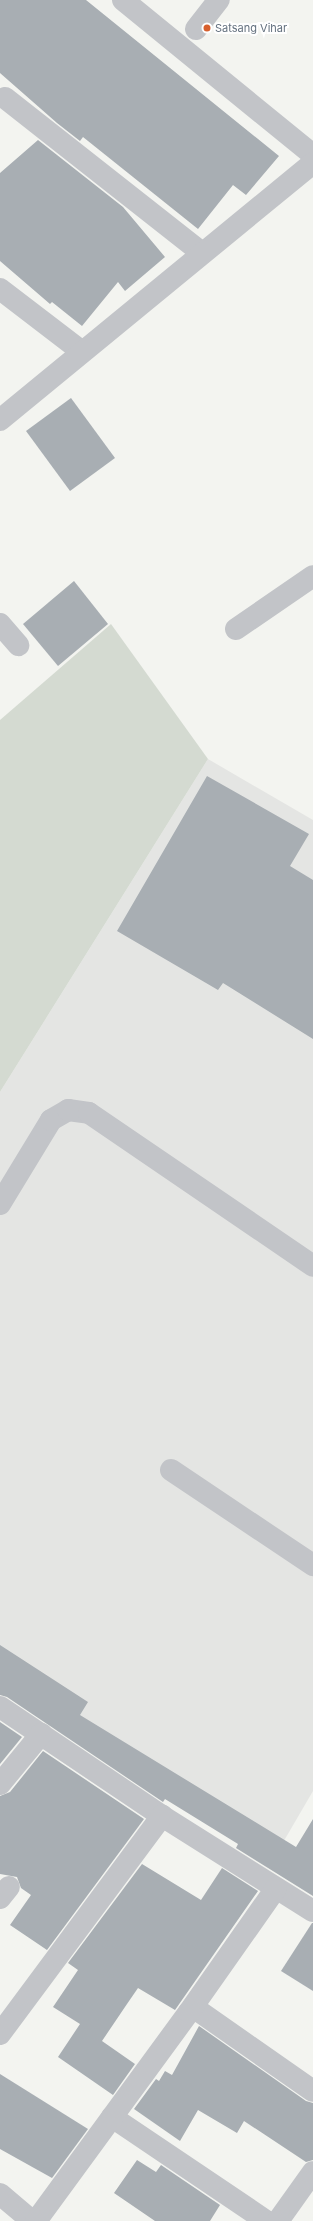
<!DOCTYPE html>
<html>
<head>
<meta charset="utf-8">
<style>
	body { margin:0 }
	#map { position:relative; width:313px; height:2221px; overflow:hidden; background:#f3f4f0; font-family:Inter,sans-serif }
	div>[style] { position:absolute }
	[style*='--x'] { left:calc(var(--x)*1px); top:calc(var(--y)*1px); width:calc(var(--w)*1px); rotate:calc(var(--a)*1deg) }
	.built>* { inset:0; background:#e4e5e3 }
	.green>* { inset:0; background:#d4dad1 }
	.building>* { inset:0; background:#a8aeb3 }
	.minor>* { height:22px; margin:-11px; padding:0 11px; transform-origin:11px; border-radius:11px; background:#c2c4c8 }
	.dots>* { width:11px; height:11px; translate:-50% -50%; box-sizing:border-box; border:2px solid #fff; border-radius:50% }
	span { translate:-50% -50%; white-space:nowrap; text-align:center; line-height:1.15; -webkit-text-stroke:4px #fff; paint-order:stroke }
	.poi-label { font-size:11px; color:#64717f }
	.left { translate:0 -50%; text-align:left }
</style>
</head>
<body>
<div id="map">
	<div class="built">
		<div style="clip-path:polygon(208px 759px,313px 820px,313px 1791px,278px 1851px,0 1663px,0 1092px)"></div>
	</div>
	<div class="green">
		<div style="clip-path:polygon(111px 624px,208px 759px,0 1092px,0 720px)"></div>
	</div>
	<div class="building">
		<div style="clip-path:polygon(0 0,86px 0,279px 156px,246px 195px,233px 185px,198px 229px,83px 137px,80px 141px,57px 123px,0 73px)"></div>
		<div style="clip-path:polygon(38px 140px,123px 207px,165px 257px,125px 291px,118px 282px,82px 326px,52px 302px,50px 304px,0 261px,0 173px)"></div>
		<div style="clip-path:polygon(71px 398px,115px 458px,70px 491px,26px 431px)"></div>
		<div style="clip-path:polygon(74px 581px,108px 624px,58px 666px,23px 624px)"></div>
		<div style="clip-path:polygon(207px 776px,309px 834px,290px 866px,313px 880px,313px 1039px,223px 983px,218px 990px,117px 931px)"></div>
		<div style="clip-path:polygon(0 1645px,88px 1702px,80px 1715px,296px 1847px,313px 1819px,313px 1896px,236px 1848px,238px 1844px,165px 1799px,163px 1802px,7px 1697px,0 1695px)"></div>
		<div style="clip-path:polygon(0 1722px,22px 1737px,0 1764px)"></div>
		<div style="clip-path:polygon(43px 1751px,144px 1819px,47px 1950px,10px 1925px,31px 1895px,21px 1888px,17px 1877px,0 1874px,0 1796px,10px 1792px)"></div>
		<div style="clip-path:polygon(142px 1864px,201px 1900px,222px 1868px,258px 1891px,175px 2010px,138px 1988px,127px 2004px,102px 2041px,135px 2064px,113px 2095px,58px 2057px,80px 2024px,53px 2007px,78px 1970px,68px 1963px)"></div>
		<div style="clip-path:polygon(312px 1923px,313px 1923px,313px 1991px,281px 1971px)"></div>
		<div style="clip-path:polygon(199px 2026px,306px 2101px,313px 2103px,313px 2160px,306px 2162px,244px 2121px,237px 2133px,198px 2110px,180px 2141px,134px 2109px,156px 2079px,159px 2081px,165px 2071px,172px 2075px)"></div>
		<div style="clip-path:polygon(0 2074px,88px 2129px,52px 2178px,0 2149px)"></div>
		<div style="clip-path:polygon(137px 2160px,156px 2172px,161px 2165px,220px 2205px,210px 2221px,155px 2221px,114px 2193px)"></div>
	</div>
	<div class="minor">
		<div style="--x:123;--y:0;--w:245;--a:39.2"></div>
		<div style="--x:196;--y:29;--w:37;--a:-52"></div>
		<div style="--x:5;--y:98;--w:251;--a:38.2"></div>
		<div style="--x:0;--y:289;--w:102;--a:37.4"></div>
		<div style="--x:0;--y:420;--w:405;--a:-39.4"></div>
		<div style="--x:0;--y:624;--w:28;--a:49"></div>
		<div style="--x:236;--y:629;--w:93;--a:-34.5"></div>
		<div style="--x:0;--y:1204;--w:98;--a:-58.7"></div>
		<div style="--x:51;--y:1120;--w:20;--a:-30"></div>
		<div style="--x:68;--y:1110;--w:21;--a:8"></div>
		<div style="--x:89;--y:1113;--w:271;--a:34.3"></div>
		<div style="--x:171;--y:1470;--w:171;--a:33.8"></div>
		<div style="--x:0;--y:1707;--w:195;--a:33.9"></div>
		<div style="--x:162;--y:1816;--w:178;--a:32.2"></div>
		<div style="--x:0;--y:1784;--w:65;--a:-50.6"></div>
		<div style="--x:0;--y:1898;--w:14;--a:-51"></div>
		<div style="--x:193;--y:2007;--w:146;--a:35"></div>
		<div style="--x:0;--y:2034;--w:272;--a:-53.4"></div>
		<div style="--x:112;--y:2117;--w:186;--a:34"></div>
		<div style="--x:0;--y:2194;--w:42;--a:40.2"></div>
		<div style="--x:36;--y:2221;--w:259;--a:-53.8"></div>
		<div style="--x:189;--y:2012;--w:151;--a:-54.9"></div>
		<div style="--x:278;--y:2221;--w:60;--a:-54.5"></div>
	</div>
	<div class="dots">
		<div style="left:207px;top:28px;background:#d75f2d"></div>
	</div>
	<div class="poi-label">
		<span class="left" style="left:215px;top:28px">Satsang Vihar</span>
	</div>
</div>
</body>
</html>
